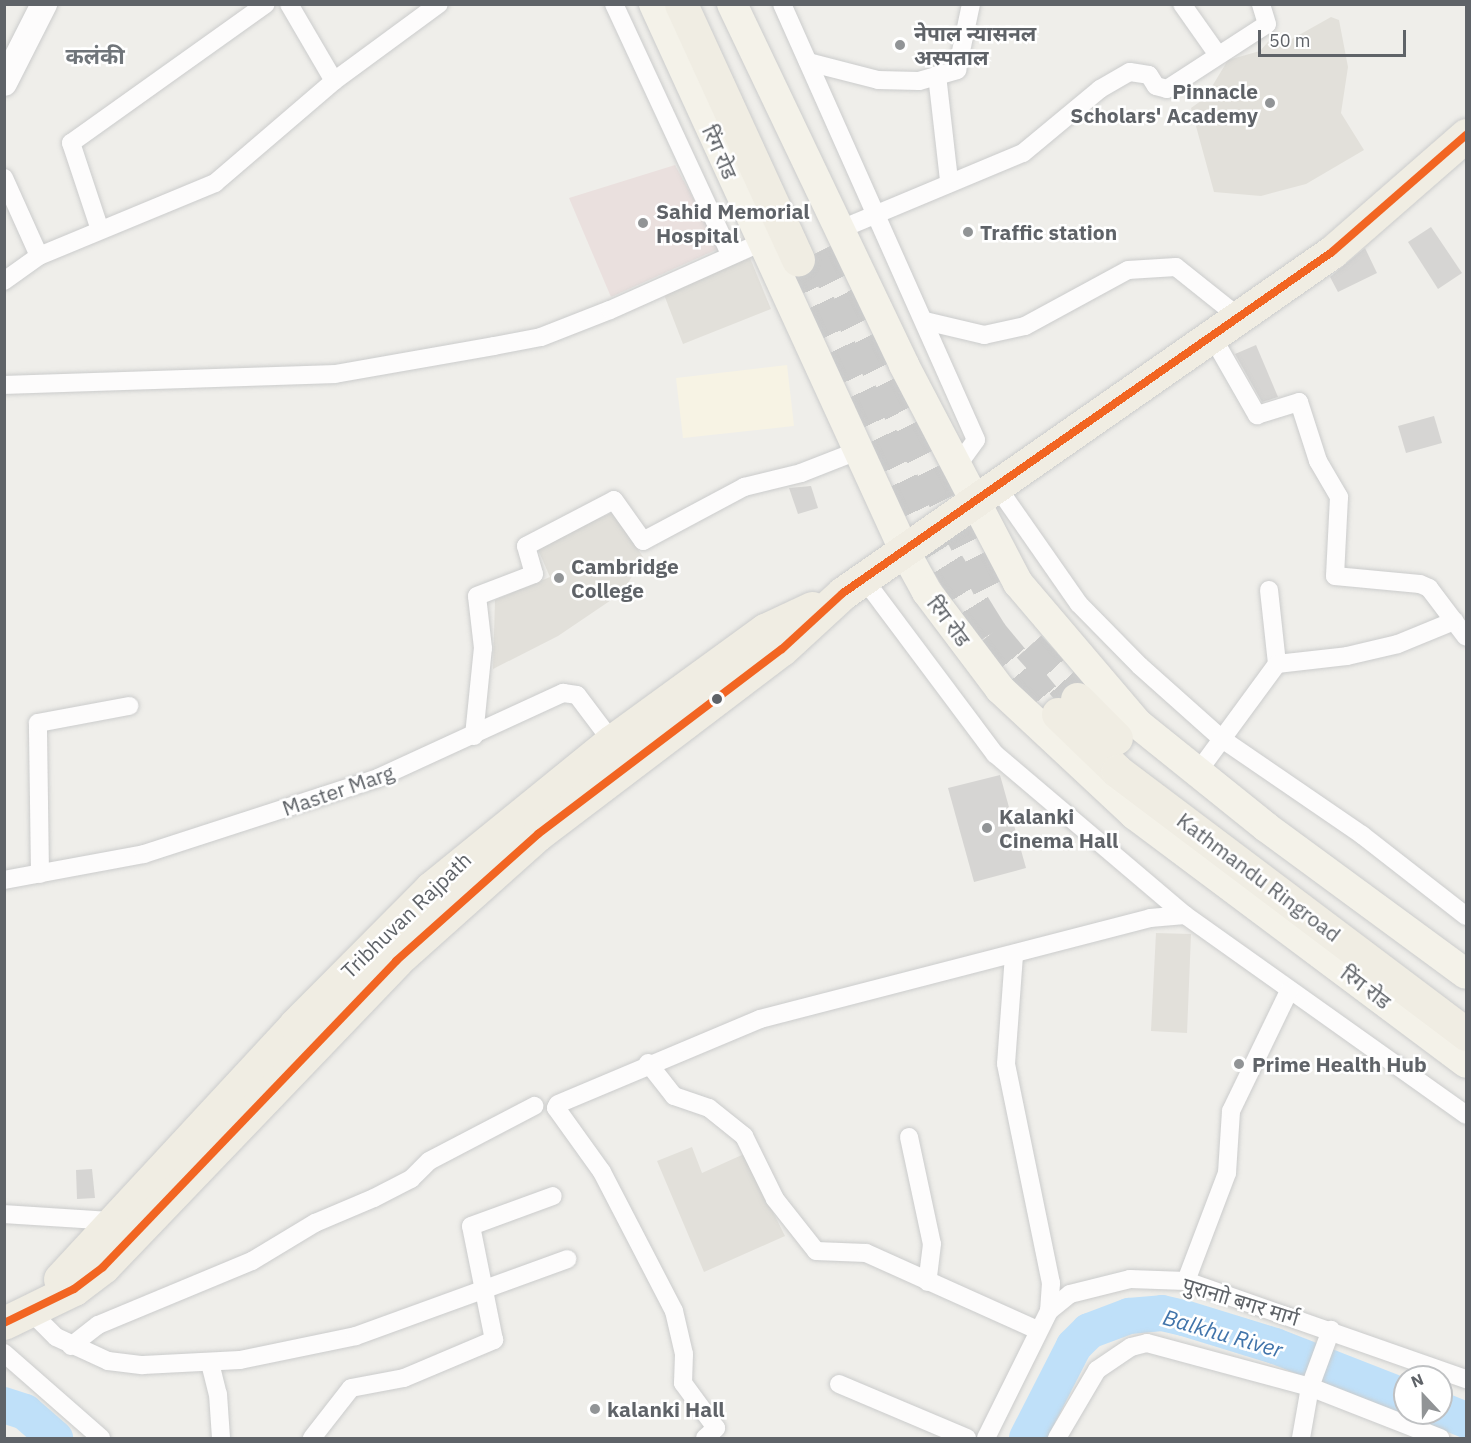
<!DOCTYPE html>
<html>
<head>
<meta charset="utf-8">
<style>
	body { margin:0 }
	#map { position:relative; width:1471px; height:1443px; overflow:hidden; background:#efeeea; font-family:"IBM Plex Sans","Noto Sans Devanagari",sans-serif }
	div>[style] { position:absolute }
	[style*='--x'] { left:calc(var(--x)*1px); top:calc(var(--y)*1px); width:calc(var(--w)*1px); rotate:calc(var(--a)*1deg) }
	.commercial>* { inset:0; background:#f7f3e4 }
	.education>* { inset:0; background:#e2e0da }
	.medical>* { inset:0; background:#eae0de }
	.river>* { height:36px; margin:-18px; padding:0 18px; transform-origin:18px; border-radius:18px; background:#bfe0f9 }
	.building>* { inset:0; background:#d6d5d3 }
	.highway-tunnel>* { height:33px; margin-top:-16.5px; transform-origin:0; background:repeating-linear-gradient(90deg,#cbcbca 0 33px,transparent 0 49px) }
	.roads { filter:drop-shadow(0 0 2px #cbcccc) drop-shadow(0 0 2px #cbcccc) }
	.street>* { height:18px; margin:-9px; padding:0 9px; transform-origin:9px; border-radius:9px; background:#fdfcfc }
	.secondary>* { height:26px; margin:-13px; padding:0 13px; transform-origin:13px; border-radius:13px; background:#fdfcfc }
	.primary>* { height:30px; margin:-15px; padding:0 15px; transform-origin:15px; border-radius:15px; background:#f4f2e9 }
	.highway>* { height:33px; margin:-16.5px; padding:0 16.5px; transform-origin:16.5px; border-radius:16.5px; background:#f0ede3 }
	.bus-1>* { height:8px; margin:-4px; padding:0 4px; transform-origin:4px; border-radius:4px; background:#f26522 }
	.dots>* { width:16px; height:16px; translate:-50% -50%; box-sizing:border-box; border:3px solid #fff; border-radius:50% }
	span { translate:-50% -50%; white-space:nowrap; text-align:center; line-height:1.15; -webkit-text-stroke:5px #fff; paint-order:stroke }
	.poi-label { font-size:21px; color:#5f6368; font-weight:700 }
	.left { translate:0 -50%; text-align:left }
	.right { translate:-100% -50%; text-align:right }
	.street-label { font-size:21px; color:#5f6368 }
	.neighbourhood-label { font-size:22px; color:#70757a; font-weight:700 }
	.water-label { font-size:22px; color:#4174aa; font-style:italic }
	.frame { position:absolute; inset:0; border:6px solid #5f6368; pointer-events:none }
	.north { position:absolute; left:1393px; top:1365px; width:60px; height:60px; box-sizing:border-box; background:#fff; border:2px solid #bfc1c3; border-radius:50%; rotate:338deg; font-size:16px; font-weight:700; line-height:24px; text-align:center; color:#5f6368 }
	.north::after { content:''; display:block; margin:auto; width:21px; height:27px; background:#919496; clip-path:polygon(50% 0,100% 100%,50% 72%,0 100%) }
	.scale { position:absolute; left:1258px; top:30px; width:148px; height:27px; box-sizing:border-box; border:3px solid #5f6368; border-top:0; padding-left:8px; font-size:18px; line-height:21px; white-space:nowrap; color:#5f6368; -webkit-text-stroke:4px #fff; paint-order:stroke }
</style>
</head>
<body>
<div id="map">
	<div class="commercial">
		<div style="clip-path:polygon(787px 365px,794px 426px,683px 438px,676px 378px)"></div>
	</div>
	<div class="education">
		<div style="clip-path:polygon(1331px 17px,1339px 20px,1348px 67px,1341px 113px,1364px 150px,1306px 184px,1261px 196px,1214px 192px,1191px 108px,1205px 98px,1228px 60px,1260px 51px,1273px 36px,1283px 44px)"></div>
		<div style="clip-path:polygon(750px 258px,771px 309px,683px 344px,663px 292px)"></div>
		<div style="clip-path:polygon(614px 512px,643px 557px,623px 592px,558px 636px,493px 669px,495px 600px,550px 577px,536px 545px)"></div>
		<div style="clip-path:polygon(1156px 933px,1191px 934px,1187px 1033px,1151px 1031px)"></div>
		<div style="clip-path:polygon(692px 1147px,702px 1173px,744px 1154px,785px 1236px,704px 1272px,657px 1161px)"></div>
	</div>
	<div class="medical">
		<div style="clip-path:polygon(675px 165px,720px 248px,611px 297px,569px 198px)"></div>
	</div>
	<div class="river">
		<div style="--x:4;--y:1405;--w:22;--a:18"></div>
		<div style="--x:25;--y:1412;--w:40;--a:41"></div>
		<div style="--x:1441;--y:1410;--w:27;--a:22"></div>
		<div style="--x:1027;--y:1438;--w:103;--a:-62.9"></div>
		<div style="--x:1074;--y:1346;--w:21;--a:-45"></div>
		<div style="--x:1089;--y:1331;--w:43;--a:-20.6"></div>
		<div style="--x:1129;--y:1316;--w:33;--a:-5"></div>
		<div style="--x:1162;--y:1313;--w:23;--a:13"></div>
		<div style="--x:1184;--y:1318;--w:95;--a:17.1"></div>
		<div style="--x:1275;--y:1346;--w:140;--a:21.4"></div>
	</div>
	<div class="building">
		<div style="clip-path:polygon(1431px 227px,1462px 273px,1438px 289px,1408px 242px)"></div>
		<div style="clip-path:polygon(1365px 248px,1377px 273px,1338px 292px,1330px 277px)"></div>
		<div style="clip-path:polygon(1256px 345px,1278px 397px,1262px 402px,1235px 354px)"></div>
		<div style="clip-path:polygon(1434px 416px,1442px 443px,1406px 453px,1398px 426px)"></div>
		<div style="clip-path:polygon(811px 486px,818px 508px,798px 514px,789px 488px)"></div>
		<div style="clip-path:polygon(1000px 775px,1026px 868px,974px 882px,948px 788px)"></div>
		<div style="clip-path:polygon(92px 1169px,95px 1198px,77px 1199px,76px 1170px)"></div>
	</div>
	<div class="highway-tunnel">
		<div style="--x:819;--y:251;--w:388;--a:63.2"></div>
		<div style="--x:798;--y:259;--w:291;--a:64.8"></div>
		<div style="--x:922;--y:522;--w:131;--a:58.1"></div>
		<div style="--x:991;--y:633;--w:105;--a:50.4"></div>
		<div style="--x:1029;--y:646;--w:72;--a:47.8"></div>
	</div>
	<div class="roads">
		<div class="street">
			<div style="--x:289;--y:4;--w:89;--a:59.7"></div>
			<div style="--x:614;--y:4;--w:276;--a:65.1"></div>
			<div style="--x:782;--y:4;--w:477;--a:66"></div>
			<div style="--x:976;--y:440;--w:34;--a:126"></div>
			<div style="--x:1182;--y:4;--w:62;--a:54.8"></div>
			<div style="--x:808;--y:62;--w:72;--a:14.4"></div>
			<div style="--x:878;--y:80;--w:41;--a:1.4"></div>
			<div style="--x:919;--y:81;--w:40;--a:-16"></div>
			<div style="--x:957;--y:70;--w:67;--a:-78"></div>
			<div style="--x:937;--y:75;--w:107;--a:83.5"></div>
			<div style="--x:4;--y:178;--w:85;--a:65.8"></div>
			<div style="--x:841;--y:229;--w:197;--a:-22.7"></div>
			<div style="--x:1023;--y:153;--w:100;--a:-39.7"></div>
			<div style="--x:1100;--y:89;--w:34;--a:-30"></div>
			<div style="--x:1130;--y:72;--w:19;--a:9"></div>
			<div style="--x:1149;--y:75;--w:13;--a:58"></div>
			<div style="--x:1156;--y:86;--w:11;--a:15"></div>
			<div style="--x:1167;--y:89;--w:119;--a:-33"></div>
			<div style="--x:1267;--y:24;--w:21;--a:-107"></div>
			<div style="--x:100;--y:230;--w:92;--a:-108.4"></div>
			<div style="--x:71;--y:143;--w:239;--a:-35.5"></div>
			<div style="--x:4;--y:281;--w:43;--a:-35.5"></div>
			<div style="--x:39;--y:256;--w:191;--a:-22.5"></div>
			<div style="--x:215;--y:183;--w:157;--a:-40.6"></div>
			<div style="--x:334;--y:81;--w:130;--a:-36.3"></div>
			<div style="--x:925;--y:321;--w:61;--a:13.3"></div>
			<div style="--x:984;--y:335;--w:42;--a:-12.4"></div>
			<div style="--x:1025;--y:326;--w:117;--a:-28.5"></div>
			<div style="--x:1128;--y:270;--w:48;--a:-3.6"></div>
			<div style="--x:1176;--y:267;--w:82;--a:38.6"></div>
			<div style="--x:1213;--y:338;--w:89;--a:60.3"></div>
			<div style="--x:1257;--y:415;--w:44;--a:-17.2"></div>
			<div style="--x:1299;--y:402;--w:62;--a:72.1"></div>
			<div style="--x:1318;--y:461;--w:42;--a:59.7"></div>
			<div style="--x:1339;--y:497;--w:79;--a:92.9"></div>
			<div style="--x:1335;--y:576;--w:85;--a:5.4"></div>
			<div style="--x:1420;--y:584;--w:10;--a:24"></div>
			<div style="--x:1429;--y:588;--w:61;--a:52.9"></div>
			<div style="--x:4;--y:385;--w:331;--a:-1.9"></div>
			<div style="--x:335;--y:374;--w:161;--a:-10"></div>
			<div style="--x:494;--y:346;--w:48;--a:-10.8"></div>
			<div style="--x:541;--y:337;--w:74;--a:-21.4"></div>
			<div style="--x:610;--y:310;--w:164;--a:-24.1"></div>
			<div style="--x:998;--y:488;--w:141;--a:55.1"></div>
			<div style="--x:1079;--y:604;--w:87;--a:45.5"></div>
			<div style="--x:1140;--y:666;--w:110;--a:41.7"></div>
			<div style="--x:1222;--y:739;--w:170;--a:34.4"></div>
			<div style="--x:1362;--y:835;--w:132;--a:37.9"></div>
			<div style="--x:864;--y:579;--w:219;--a:53.2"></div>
			<div style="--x:995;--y:754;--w:249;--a:40.3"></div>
			<div style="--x:1185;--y:915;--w:345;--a:35.4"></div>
			<div style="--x:1269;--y:590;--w:74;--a:83.8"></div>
			<div style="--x:474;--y:736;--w:88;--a:-84.2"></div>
			<div style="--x:483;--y:648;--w:52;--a:-96.6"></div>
			<div style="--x:477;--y:596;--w:61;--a:-21.1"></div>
			<div style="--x:534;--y:574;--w:29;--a:-106"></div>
			<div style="--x:526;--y:546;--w:99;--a:-27.6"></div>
			<div style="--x:614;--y:500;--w:50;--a:54.7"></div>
			<div style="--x:643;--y:541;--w:115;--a:-28.1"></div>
			<div style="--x:744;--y:487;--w:59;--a:-13.8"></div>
			<div style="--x:801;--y:473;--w:60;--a:-21.4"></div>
			<div style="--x:1197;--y:773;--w:135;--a:-53.7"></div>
			<div style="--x:1277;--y:664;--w:70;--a:-6.5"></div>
			<div style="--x:1347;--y:656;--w:52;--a:-13.2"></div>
			<div style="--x:1398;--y:644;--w:61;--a:-22.3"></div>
			<div style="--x:40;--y:874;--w:151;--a:-90.8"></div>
			<div style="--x:38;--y:723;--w:93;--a:-10.6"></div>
			<div style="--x:4;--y:880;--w:142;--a:-10.5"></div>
			<div style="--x:144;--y:854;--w:246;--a:-18"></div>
			<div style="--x:378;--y:778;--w:204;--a:-24.7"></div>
			<div style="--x:563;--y:693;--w:14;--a:8"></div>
			<div style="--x:577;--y:695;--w:66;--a:53"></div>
			<div style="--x:1014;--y:955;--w:109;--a:94.2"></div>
			<div style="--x:1006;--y:1064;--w:224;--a:78.4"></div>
			<div style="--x:1051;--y:1283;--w:28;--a:94"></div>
			<div style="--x:648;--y:1063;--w:42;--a:51.8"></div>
			<div style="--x:674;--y:1096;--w:37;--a:19"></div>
			<div style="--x:709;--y:1108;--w:45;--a:38.7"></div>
			<div style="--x:744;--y:1136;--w:70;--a:63.8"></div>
			<div style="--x:775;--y:1199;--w:66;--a:51.7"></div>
			<div style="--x:816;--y:1251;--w:50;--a:2.3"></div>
			<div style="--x:866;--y:1253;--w:188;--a:24.2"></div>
			<div style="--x:909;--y:1137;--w:109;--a:77.9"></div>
			<div style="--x:932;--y:1244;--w:38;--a:97"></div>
			<div style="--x:4;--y:1214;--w:109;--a:3.7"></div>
			<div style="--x:1186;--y:1281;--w:116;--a:-69.2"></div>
			<div style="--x:1227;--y:1173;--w:62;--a:-86.3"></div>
			<div style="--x:1231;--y:1111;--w:133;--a:-64.2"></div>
			<div style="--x:29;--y:1310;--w:38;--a:45"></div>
			<div style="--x:56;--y:1337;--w:57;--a:24.8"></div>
			<div style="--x:108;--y:1361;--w:35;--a:7"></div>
			<div style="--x:143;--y:1365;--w:97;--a:-3"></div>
			<div style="--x:240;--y:1360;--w:118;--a:-11.7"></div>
			<div style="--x:356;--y:1336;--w:225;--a:-20"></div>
			<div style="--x:71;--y:1346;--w:34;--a:-38"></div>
			<div style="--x:98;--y:1325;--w:167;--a:-22.6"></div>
			<div style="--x:252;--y:1261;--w:74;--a:-31.1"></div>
			<div style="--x:315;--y:1223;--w:64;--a:-23"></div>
			<div style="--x:374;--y:1198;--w:42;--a:-27.2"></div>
			<div style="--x:411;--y:1179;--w:25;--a:-45"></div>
			<div style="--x:429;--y:1161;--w:119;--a:-27.6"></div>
			<div style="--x:4;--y:1353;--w:129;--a:41.2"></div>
			<div style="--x:210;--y:1363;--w:32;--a:76"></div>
			<div style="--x:218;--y:1394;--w:44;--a:86.1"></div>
			<div style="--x:839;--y:1384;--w:139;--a:22.9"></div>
			<div style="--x:312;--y:1438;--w:63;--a:-52"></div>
			<div style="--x:351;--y:1388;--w:54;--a:-10.7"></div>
			<div style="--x:404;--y:1378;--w:98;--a:-22.9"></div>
			<div style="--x:494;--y:1340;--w:116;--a:-101.4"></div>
			<div style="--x:471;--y:1226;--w:87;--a:-20.1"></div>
			<div style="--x:705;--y:1438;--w:15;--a:-42"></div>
			<div style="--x:716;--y:1428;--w:56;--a:-126.3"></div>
			<div style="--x:683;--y:1383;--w:29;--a:-88"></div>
			<div style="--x:684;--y:1354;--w:44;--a:-103.1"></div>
			<div style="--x:674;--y:1311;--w:157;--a:-117.4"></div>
			<div style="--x:602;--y:1172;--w:79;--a:-125.7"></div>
			<div style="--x:556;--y:1108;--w:4;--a:-63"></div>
			<div style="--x:558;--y:1104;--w:219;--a:-22.8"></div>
			<div style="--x:760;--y:1019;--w:403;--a:-14.5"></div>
			<div style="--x:1150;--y:918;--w:35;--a:-5"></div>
			<div style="--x:986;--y:1438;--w:142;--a:-63.6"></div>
			<div style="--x:1049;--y:1311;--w:27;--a:-39"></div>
			<div style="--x:1070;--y:1294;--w:62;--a:-14"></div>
			<div style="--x:1130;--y:1279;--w:56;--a:2"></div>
			<div style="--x:1186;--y:1281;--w:297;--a:19.3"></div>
			<div style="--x:1057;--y:1438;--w:79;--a:-59.5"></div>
			<div style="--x:1097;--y:1370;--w:41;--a:-34.1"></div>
			<div style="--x:1131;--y:1347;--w:16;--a:-14"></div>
			<div style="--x:1147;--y:1343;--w:169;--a:15.1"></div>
			<div style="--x:1310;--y:1387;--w:140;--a:21.4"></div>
			<div style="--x:1301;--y:1438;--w:52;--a:-80"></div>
			<div style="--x:1310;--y:1387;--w:61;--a:-69.8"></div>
		</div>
		<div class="secondary">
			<div style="--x:4;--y:83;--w:89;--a:-63.1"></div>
		</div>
		<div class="primary">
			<div style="--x:654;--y:4;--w:603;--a:65.39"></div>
			<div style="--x:905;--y:552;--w:46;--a:61.2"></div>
			<div style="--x:927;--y:592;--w:121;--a:53"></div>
			<div style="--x:1000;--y:689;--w:185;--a:43"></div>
			<div style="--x:1135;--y:815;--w:414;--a:36.8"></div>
			<div style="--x:732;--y:4;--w:400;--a:64.5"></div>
			<div style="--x:904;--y:365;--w:246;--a:62.4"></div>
			<div style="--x:1018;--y:583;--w:185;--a:49.6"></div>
			<div style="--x:1138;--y:724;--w:164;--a:38.8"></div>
			<div style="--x:1266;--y:827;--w:248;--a:36.3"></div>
		</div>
		<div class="highway">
			<div style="--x:681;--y:4;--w:281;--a:65.4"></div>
			<div style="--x:1077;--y:699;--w:55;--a:45"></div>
			<div style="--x:1058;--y:714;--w:82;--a:44"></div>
			<div style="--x:1117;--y:771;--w:437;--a:37"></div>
			<div style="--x:60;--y:1279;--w:346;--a:-47.2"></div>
			<div style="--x:295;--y:1025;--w:193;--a:-45.2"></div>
			<div style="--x:431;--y:888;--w:233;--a:-39.1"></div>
			<div style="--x:612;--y:741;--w:189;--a:-36"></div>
			<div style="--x:765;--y:630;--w:52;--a:-25.1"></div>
			<div style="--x:4;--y:1323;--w:78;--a:-25.9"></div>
			<div style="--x:74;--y:1289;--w:36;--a:-37"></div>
			<div style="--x:103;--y:1267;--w:424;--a:-46.2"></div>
			<div style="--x:396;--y:961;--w:191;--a:-41.8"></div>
			<div style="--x:538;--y:834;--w:306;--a:-37.2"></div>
			<div style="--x:782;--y:649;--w:83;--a:-42.6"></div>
			<div style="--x:843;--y:593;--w:596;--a:-34.89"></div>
			<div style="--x:1332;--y:252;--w:178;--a:-41.1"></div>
		</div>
	</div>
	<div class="bus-1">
		<div style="--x:4;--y:1323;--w:78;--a:-25.9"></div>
		<div style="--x:74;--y:1289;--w:36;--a:-37"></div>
		<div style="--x:103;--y:1267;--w:424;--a:-46.2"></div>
		<div style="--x:396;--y:961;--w:191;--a:-41.8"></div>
		<div style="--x:538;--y:834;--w:306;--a:-37.2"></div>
		<div style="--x:782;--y:649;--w:83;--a:-42.6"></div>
		<div style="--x:843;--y:593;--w:596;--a:-34.89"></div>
		<div style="--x:1332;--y:252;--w:178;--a:-41.1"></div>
	</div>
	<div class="dots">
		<div style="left:900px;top:45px;background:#919496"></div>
		<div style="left:1270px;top:103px;background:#919496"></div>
		<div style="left:643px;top:223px;background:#919496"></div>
		<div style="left:968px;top:232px;background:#919496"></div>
		<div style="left:559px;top:578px;background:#919496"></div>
		<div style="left:717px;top:699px;background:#5f6368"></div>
		<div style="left:987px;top:828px;background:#919496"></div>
		<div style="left:1239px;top:1064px;background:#919496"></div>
		<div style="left:595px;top:1409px;background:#919496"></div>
	</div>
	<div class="poi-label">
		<span class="left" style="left:914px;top:45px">नेपाल न्यासनल<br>अस्पताल</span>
		<span class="right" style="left:1258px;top:103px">Pinnacle<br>Scholars' Academy</span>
		<span class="left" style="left:656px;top:223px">Sahid Memorial<br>Hospital</span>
		<span class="left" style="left:980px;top:232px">Traffic station</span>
		<span class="left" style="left:571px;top:578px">Cambridge<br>College</span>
		<span class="left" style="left:999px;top:828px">Kalanki<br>Cinema Hall</span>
		<span class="left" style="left:1252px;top:1064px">Prime Health Hub</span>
		<span class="left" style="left:607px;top:1409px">kalanki Hall</span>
	</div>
	<div class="street-label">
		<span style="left:720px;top:152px;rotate:66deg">रिंग रोड</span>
		<span style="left:949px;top:621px;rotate:53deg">रिंग रोड</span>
		<span style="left:338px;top:790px;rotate:-19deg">Master Marg</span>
		<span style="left:1259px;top:877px;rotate:37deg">Kathmandu Ringroad</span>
		<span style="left:406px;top:915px;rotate:-44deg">Tribhuvan Rajpath</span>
		<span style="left:1366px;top:987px;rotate:37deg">रिंग रोड</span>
		<span style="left:1241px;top:1301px;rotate:17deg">पुरानाो बगर मार्ग</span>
	</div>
	<div class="neighbourhood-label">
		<span style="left:95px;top:56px">कलंकी</span>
	</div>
	<div class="water-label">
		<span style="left:1223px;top:1333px;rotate:16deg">Balkhu River</span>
	</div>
	<div class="frame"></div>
	<div class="north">N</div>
	<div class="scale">50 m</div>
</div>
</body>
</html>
